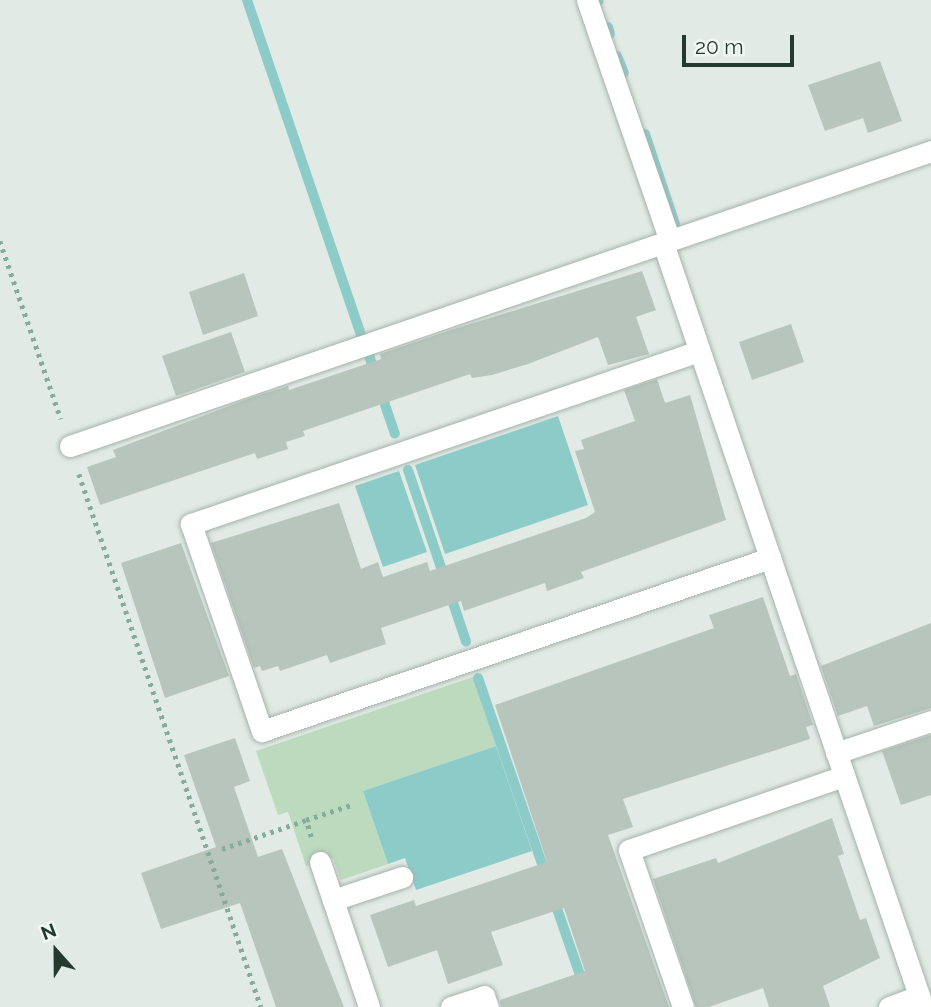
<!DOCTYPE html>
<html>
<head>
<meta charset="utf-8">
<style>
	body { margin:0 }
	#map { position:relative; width:931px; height:1007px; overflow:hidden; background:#e1eae5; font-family:Raleway,sans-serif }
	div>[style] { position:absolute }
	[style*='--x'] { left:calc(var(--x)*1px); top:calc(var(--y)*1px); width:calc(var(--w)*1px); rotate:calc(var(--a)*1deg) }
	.green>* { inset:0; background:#bcdabe }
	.water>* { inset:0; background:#8dcbc9 }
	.stream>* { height:10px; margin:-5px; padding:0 5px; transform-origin:5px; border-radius:5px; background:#8dcbc9 }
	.building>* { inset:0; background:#b7c5bd }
	.path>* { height:4.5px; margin-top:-2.25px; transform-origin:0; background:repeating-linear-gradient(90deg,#84ac98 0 3.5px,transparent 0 8.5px) }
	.roads { filter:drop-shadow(0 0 2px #a4b2ab) drop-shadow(0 0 2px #a4b2ab) }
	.minor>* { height:21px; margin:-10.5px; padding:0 10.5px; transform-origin:10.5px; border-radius:10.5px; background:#fff }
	span { translate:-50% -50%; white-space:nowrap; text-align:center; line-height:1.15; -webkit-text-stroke:5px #f1f7f3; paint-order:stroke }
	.north { position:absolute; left:21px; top:916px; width:70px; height:70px; -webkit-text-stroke:5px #f1f7f3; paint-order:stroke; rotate:339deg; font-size:19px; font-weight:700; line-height:28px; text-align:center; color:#233a2f }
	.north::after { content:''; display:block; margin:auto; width:24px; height:32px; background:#233a2f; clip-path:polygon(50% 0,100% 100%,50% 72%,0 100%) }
	.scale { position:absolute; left:682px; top:35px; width:112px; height:32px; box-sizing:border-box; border:4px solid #233a2f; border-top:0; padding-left:9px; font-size:21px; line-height:24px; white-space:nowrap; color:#233a2f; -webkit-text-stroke:5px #f1f7f3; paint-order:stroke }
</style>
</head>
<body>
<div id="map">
	<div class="green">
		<div style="clip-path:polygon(473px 677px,496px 746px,363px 791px,388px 864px,341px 880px,333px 858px,306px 866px,288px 812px,278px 815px,256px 751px)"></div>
	</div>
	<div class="water">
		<div style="clip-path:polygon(558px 416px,588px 505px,445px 554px,415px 465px)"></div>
		<div style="clip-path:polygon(399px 471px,427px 552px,383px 567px,355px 486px)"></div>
		<div style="clip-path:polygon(496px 746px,532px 851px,416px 890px,405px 858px,388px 864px,363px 791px)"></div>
	</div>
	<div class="stream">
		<div style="--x:247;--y:0;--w:353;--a:71.2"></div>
		<div style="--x:598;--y:0;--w:1;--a:45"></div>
		<div style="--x:608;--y:27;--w:7;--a:74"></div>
		<div style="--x:617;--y:56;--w:18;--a:68"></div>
		<div style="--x:645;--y:134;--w:95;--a:71.6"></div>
		<div style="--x:369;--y:355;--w:21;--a:73"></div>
		<div style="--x:380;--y:390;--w:46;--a:71.2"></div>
		<div style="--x:408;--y:470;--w:181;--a:71.3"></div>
		<div style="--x:478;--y:678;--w:208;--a:71"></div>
		<div style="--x:553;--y:897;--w:116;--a:70.9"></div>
	</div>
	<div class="building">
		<div style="clip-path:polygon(880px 61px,902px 121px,868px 133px,863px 118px,825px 131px,808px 85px)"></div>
		<div style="clip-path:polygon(642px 271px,656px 310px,636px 317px,649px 354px,608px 365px,598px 337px,528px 364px,492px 375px,472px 378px,470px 374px,303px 431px,305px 436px,286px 442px,288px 449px,257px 459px,255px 453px,100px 505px,87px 467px,116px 457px,113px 450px,253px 397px,288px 386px,289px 390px,381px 359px,380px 354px,451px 330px)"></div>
		<div style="clip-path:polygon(244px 273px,258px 316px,203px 335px,189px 292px)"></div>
		<div style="clip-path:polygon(791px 324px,804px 362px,752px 380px,739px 342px)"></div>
		<div style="clip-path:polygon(231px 332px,245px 372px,176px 396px,162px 356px)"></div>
		<div style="clip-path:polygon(657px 379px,665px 403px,690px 395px,726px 520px,581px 572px,584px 578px,547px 591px,545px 583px,464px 611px,461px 601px,381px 628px,386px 644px,330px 663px,327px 655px,280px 671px,278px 666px,262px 671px,260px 666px,254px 668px,211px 543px,339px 503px,361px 569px,378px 562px,383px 577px,427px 562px,430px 571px,586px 518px,595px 512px,575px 451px,584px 449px,581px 440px,635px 421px,624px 390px)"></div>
		<div style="clip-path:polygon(181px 543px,229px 676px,165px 698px,121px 563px)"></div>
		<div style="clip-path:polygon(763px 597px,790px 676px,796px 674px,813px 725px,806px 727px,810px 739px,623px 799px,633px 827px,608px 835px,669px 1007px,501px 1007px,500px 1000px,585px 971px,564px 908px,491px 932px,503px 965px,448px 984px,437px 950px,388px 967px,370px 915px,414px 900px,416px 906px,547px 862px,495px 705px,714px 628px,709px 615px)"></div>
		<div style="clip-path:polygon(931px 623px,931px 708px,874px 726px,867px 706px,838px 716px,821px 666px)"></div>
		<div style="clip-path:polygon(931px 735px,931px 795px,901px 805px,882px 751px)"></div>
		<div style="clip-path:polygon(235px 738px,250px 781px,234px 787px,258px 857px,282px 849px,344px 1007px,276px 1007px,240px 903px,161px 929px,141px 873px,216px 847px,184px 755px)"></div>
		<div style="clip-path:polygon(832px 818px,844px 854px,838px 856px,860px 920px,866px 918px,880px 958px,823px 986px,830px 1007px,769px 1007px,763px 988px,709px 1007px,696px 1007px,653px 879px,716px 858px,718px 863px)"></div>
	</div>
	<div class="path">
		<div style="--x:0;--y:241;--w:188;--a:71.1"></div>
		<div style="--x:79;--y:474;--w:563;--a:71.15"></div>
		<div style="--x:311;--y:837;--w:18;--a:-106"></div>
		<div style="--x:306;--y:820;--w:51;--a:-18.4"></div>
		<div style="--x:222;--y:849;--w:89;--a:-19"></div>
	</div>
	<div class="roads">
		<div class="minor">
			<div style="--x:587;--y:0;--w:255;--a:71"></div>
			<div style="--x:663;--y:243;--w:807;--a:71.21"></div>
			<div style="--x:699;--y:351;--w:537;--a:161.19"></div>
			<div style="--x:191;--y:524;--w:219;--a:71.1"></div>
			<div style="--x:262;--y:731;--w:537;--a:-18.81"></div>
			<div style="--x:70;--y:446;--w:910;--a:-18.91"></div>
			<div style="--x:836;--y:753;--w:100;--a:-18.6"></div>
			<div style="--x:320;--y:862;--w:153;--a:71.3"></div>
			<div style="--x:333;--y:900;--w:73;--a:-18.4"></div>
			<div style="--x:451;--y:1007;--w:35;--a:-18"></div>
			<div style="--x:484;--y:996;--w:12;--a:70"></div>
			<div style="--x:683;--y:1007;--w:166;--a:-109"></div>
			<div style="--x:629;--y:850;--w:227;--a:-19"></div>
			<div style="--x:889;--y:1007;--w:32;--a:-20"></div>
		</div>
	</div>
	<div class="north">N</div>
	<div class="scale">20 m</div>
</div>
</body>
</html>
